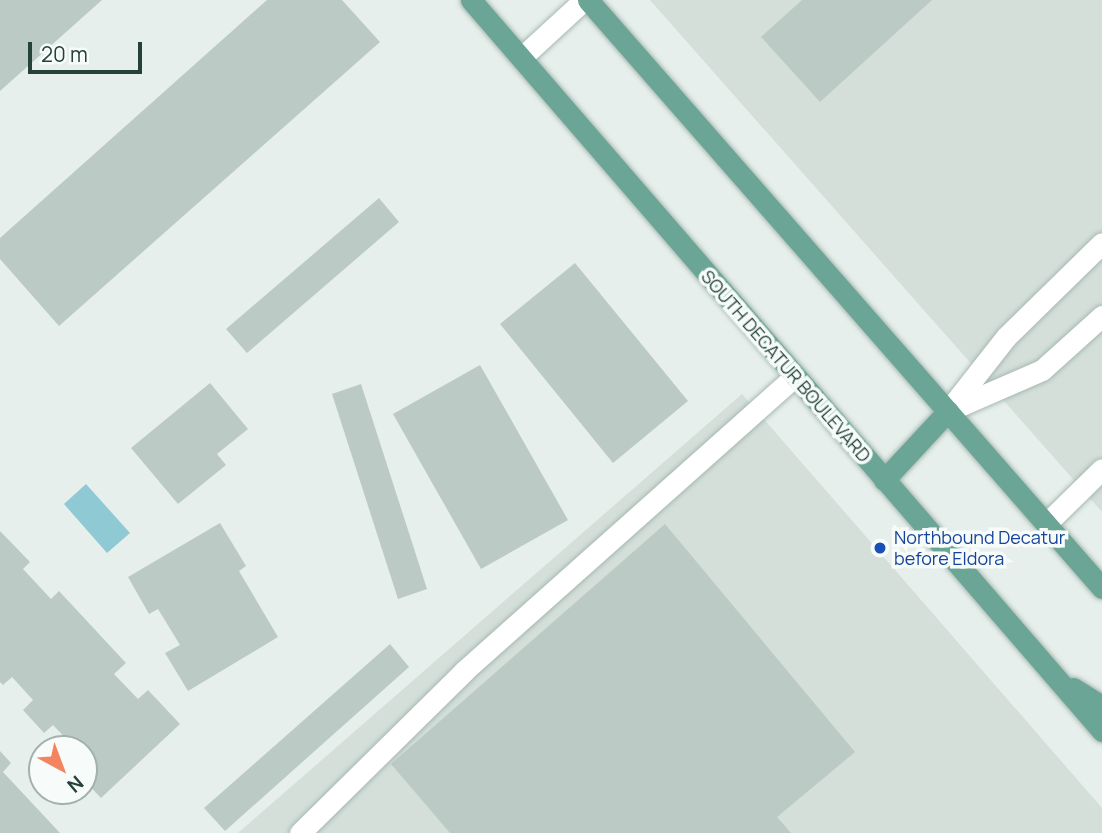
<!DOCTYPE html>
<html>
<head>
<meta charset="utf-8">
<style>
	body { margin:0 }
	#map { position:relative; width:1102px; height:833px; overflow:hidden; background:#e6efeb; font-family:Manrope,sans-serif }
	div>[style] { position:absolute }
	[style*='--x'] { left:calc(var(--x)*1px); top:calc(var(--y)*1px); width:calc(var(--w)*1px); rotate:calc(var(--a)*1deg) }
	.built>* { inset:0; background:#d4dfda }
	.water>* { inset:0; background:#8ec9d4 }
	.building>* { inset:0; background:#bbcac4 }
	.roads { filter:drop-shadow(0 0 2px #a8b8b2) drop-shadow(0 0 2px #a8b8b2) }
	.lane>* { height:21px; margin:-10.5px; padding:0 10.5px; transform-origin:10.5px; border-radius:10.5px; background:#fff }
	.street>* { height:21px; margin:-10.5px; padding:0 10.5px; transform-origin:10.5px; border-radius:10.5px; background:#fff }
	.primary>* { height:21px; margin:-10.5px; padding:0 10.5px; transform-origin:10.5px; border-radius:10.5px; background:#6aa596 }
	.dots>* { width:19px; height:19px; translate:-50% -50%; box-sizing:border-box; border:4px solid #f7fbf9; border-radius:50% }
	span { translate:-50% -50%; white-space:nowrap; text-align:center; line-height:1.15; -webkit-text-stroke:7px #f7fbf9; paint-order:stroke }
	.street-label { font-size:18px; color:#24423a }
	.transit-label { font-size:18px; color:#164399 }
	.left { translate:0 -50%; text-align:left }
	.north { position:absolute; left:28px; top:735px; width:70px; height:70px; box-sizing:border-box; background:#f7fbf9; border:2px solid #a3b1ad; border-radius:50%; rotate:139deg; font-size:19px; font-weight:700; line-height:28px; text-align:center; color:#24423a }
	.north::after { content:''; display:block; margin:auto; width:24px; height:32px; background:#f4845f; clip-path:polygon(50% 0,100% 100%,50% 72%,0 100%) }
	.scale { position:absolute; left:28px; top:42px; width:114px; height:32px; box-sizing:border-box; border:4px solid #24423a; border-top:0; padding-left:9px; font-size:21px; line-height:24px; white-space:nowrap; color:#24423a; -webkit-text-stroke:5px #f7fbf9; paint-order:stroke }
</style>
</head>
<body>
<div id="map">
	<div class="built">
		<div style="clip-path:polygon(650px 0,1102px 0,1102px 512px)"></div>
		<div style="clip-path:polygon(742px 394px,1102px 808px,1102px 833px,238px 833px)"></div>
	</div>
	<div class="water">
		<div style="clip-path:polygon(86px 484px,130px 533px,107px 553px,64px 504px)"></div>
	</div>
	<div class="building">
		<div style="clip-path:polygon(0 0,102px 0,0 91px)"></div>
		<div style="clip-path:polygon(267px 0,342px 0,380px 42px,59px 326px,0 259px,0 238px)"></div>
		<div style="clip-path:polygon(802px 0,932px 0,820px 102px,761px 37px)"></div>
		<div style="clip-path:polygon(379px 198px,399px 222px,247px 353px,226px 329px)"></div>
		<div style="clip-path:polygon(575px 263px,688px 401px,613px 463px,500px 324px)"></div>
		<div style="clip-path:polygon(480px 365px,568px 520px,481px 569px,393px 414px)"></div>
		<div style="clip-path:polygon(210px 383px,248px 429px,217px 454px,226px 465px,178px 504px,131px 448px)"></div>
		<div style="clip-path:polygon(361px 384px,427px 589px,398px 599px,332px 394px)"></div>
		<div style="clip-path:polygon(220px 523px,246px 566px,239px 571px,278px 637px,188px 691px,165px 653px,180px 645px,158px 609px,149px 614px,128px 577px)"></div>
		<div style="clip-path:polygon(665px 524px,855px 752px,777px 817px,791px 833px,450px 833px,391px 764px)"></div>
		<div style="clip-path:polygon(0 531px,30px 562px,23px 569px,51px 599px,59px 591px,126px 663px,114px 674px,138px 699px,148px 690px,180px 724px,101px 798px,84px 780px,84px 749px,76px 749px,53px 725px,44px 733px,23px 710px,33px 700px,12px 677px,3px 685px,0 682px)"></div>
		<div style="clip-path:polygon(390px 644px,409px 667px,225px 831px,204px 808px)"></div>
		<div style="clip-path:polygon(0 751px,11px 763px,3px 772px,60px 833px,0 833px)"></div>
	</div>
	<div class="roads">
		<div class="lane">
			<div style="--x:950;--y:410;--w:100;--a:-23.5"></div>
			<div style="--x:1042;--y:370;--w:81;--a:-42"></div>
			<div style="--x:948;--y:411;--w:94;--a:-51.9"></div>
			<div style="--x:1006;--y:337;--w:134;--a:-44.4"></div>
			<div style="--x:1046;--y:524;--w:78;--a:-44.5"></div>
			<div style="--x:300;--y:833;--w:231;--a:-44.6"></div>
			<div style="--x:464;--y:671;--w:442;--a:-41.7"></div>
		</div>
		<div class="street">
			<div style="--x:522;--y:57;--w:84;--a:-42.6"></div>
		</div>
		<div class="primary">
			<div style="--x:471;--y:0;--w:966;--a:49.2"></div>
			<div style="--x:588;--y:0;--w:781;--a:48.84"></div>
			<div style="--x:884;--y:480;--w:94;--a:-47.2"></div>
			<div style="--x:1073;--y:688;--w:34;--a:32"></div>
		</div>
	</div>
	<div class="dots">
		<div style="left:880px;top:548px;background:#1a4fb4"></div>
	</div>
	<div class="street-label">
		<span style="left:786px;top:366px;rotate:49deg">SOUTH DECATUR BOULEVARD</span>
	</div>
	<div class="transit-label">
		<span class="left" style="left:894px;top:548px">Northbound Decatur<br>before Eldora</span>
	</div>
	<div class="north">N</div>
	<div class="scale">20 m</div>
</div>
</body>
</html>
